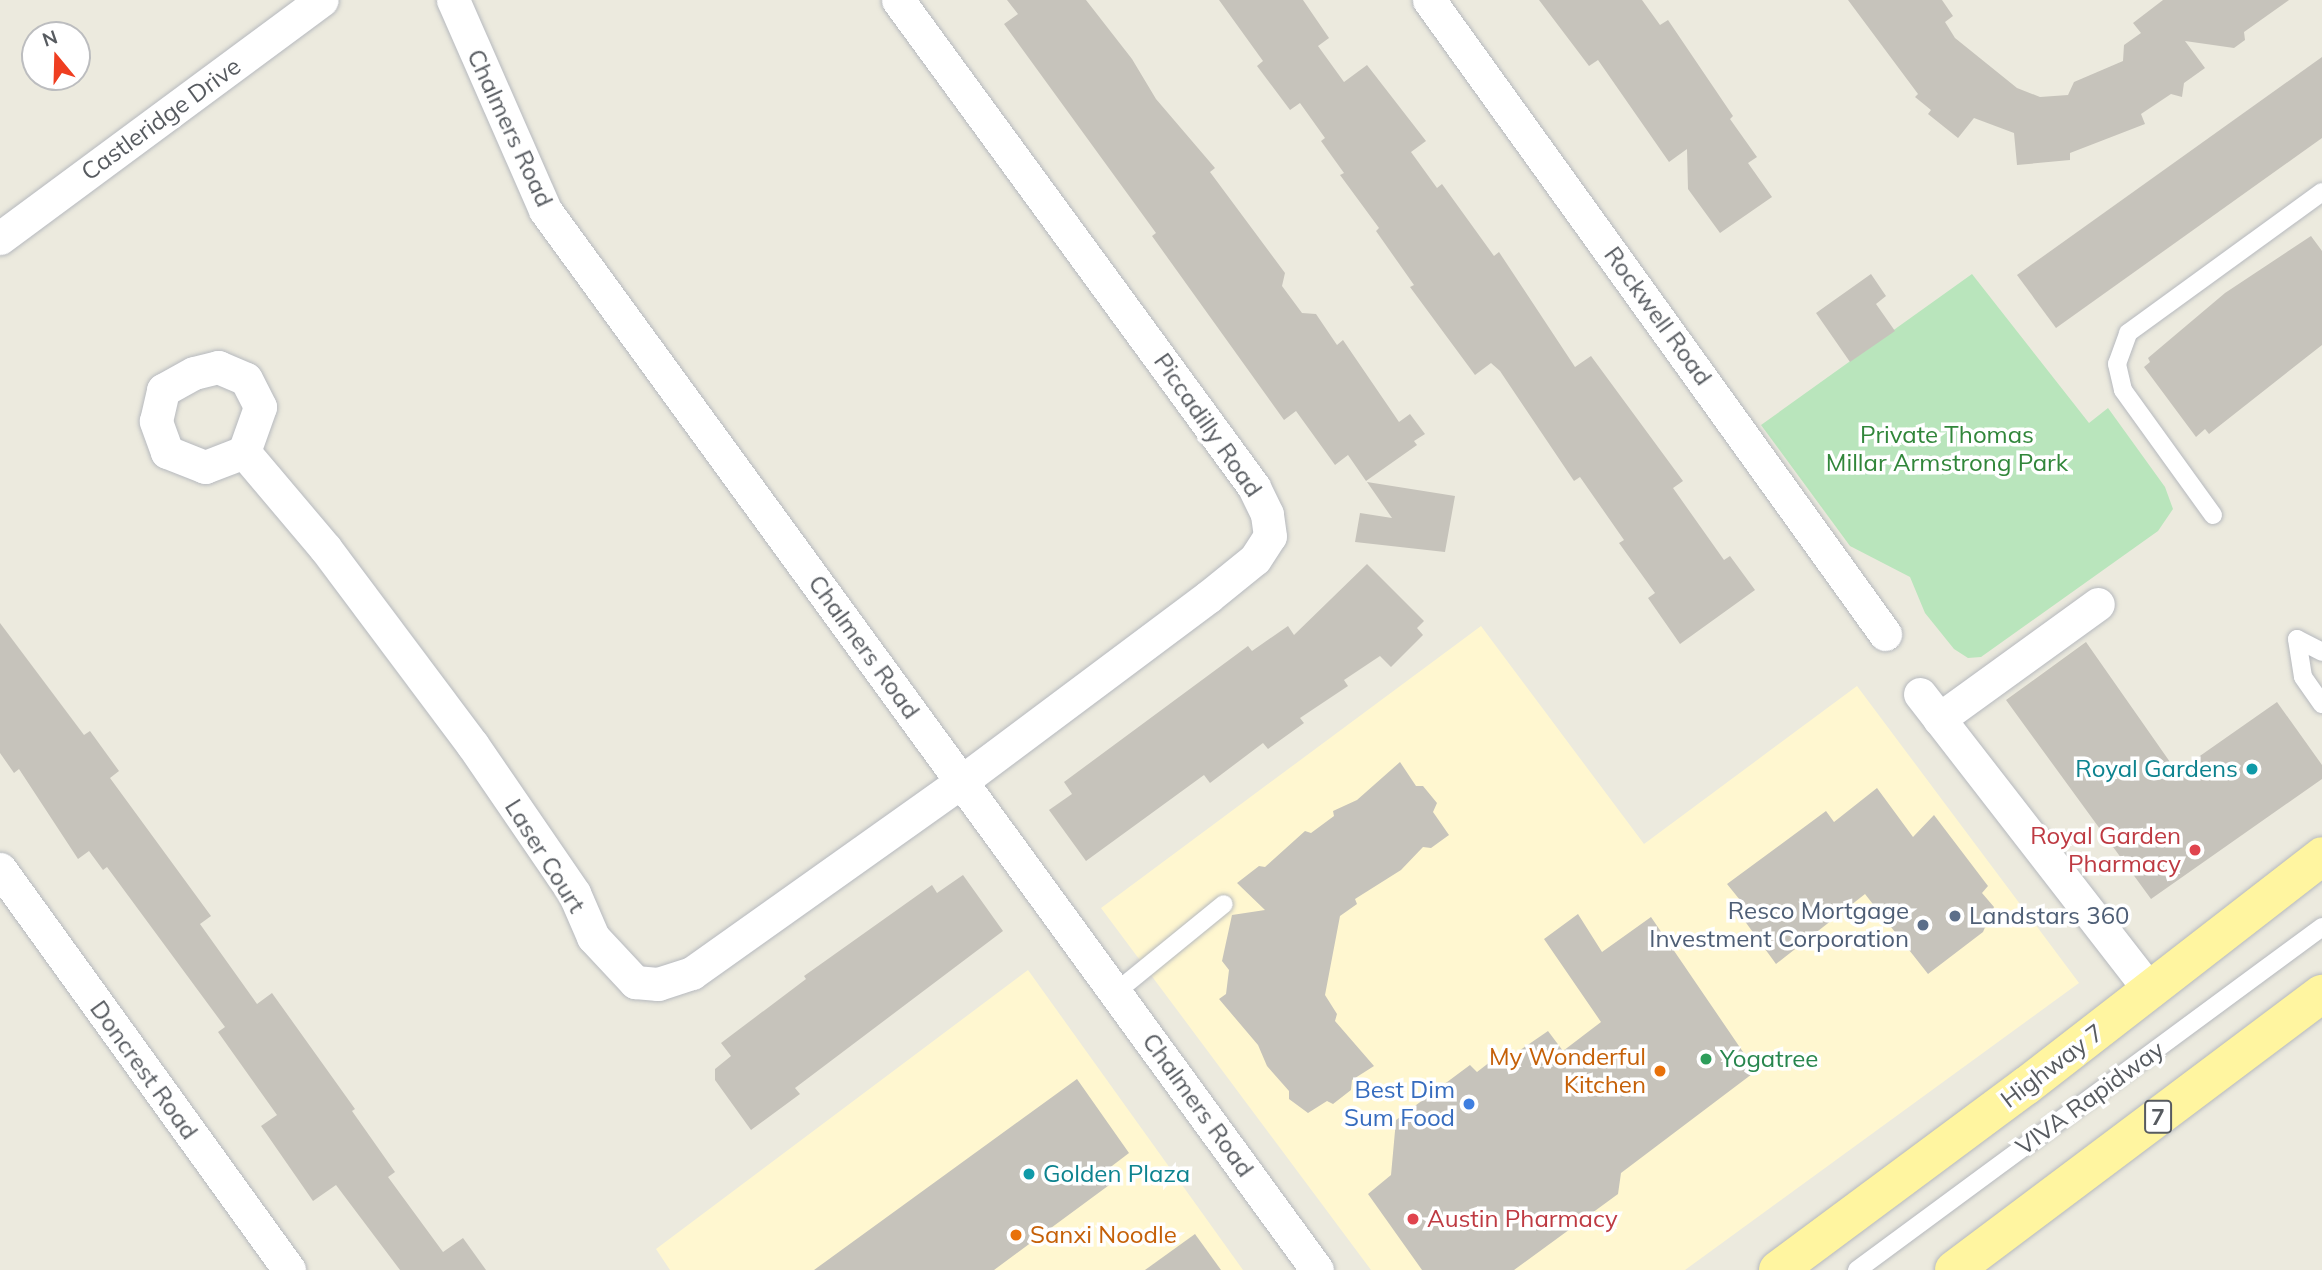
<!DOCTYPE html>
<html>
<head>
<meta charset="utf-8">
<style>
	body { margin:0 }
	#map { position:relative; width:2322px; height:1270px; overflow:hidden; background:#eceade; font-family:Mulish,sans-serif }
	div>[style] { position:absolute }
	[style*='--x'] { left:calc(var(--x)*1px); top:calc(var(--y)*1px); width:calc(var(--w)*1px); rotate:calc(var(--a)*1deg) }
	.commercial>* { inset:0; background:#fff7d0 }
	.green>* { inset:0; background:#b9e5bc }
	.building>* { inset:0; background:#c6c3bb }
	.roads { filter:drop-shadow(0 0 2px #b6b9be) drop-shadow(0 0 2px #b6b9be) }
	.lane>* { height:18px; margin:-9px; padding:0 9px; transform-origin:9px; border-radius:9px; background:#fff }
	.street>* { height:33px; margin:-16.5px; padding:0 16.5px; transform-origin:16.5px; border-radius:16.5px; background:#fff }
	.primary>* { height:38px; margin:-19px; padding:0 19px; transform-origin:19px; border-radius:19px; background:#fff5a0 }
	.dots>* { width:19px; height:19px; translate:-50% -50%; box-sizing:border-box; border:4px solid #fff; border-radius:50% }
	span { translate:-50% -50%; white-space:nowrap; text-align:center; line-height:1.15; -webkit-text-stroke:7px #fff; paint-order:stroke }
	.shield-label span { padding:2px 5px; background:#fff; border:2px solid; border-radius:5px; -webkit-text-stroke-width:0 }
	.shield-label { font-size:23px; color:#575b60; font-weight:700 }
	.street-label { font-size:24px; color:#575b60 }
	.park-label { font-size:24px; color:#31863a }
	.culture-label { font-size:24px; color:#0d838f }
	.right { translate:-100% -50%; text-align:right }
	.left { translate:0 -50%; text-align:left }
	.health-label { font-size:24px; color:#be3a42 }
	.service-label { font-size:24px; color:#4e5e75 }
	.food-label { font-size:24px; color:#c56008 }
	.leisure-label { font-size:24px; color:#27864d }
	.shop-label { font-size:24px; color:#366cbe }
	.north { position:absolute; left:21px; top:21px; width:70px; height:70px; box-sizing:border-box; background:#fff; border:2px solid #bcbdbf; border-radius:50%; rotate:341deg; font-size:19px; font-weight:700; line-height:28px; text-align:center; color:#575b60 }
	.north::after { content:''; display:block; margin:auto; width:24px; height:32px; background:#ef3e21; clip-path:polygon(50% 0,100% 100%,50% 72%,0 100%) }
</style>
</head>
<body>
<div id="map">
	<div class="commercial">
		<div style="clip-path:polygon(1481px 626px,1644px 844px,1857px 686px,2079px 983px,1685px 1270px,1371px 1270px,1101px 908px)"></div>
		<div style="clip-path:polygon(1028px 970px,1243px 1270px,670px 1270px,656px 1249px)"></div>
	</div>
	<div class="green">
		<div style="clip-path:polygon(1972px 274px,2089px 423px,2108px 408px,2165px 487px,2173px 509px,2158px 531px,1981px 657px,1968px 658px,1954px 649px,1925px 613px,1910px 577px,1850px 546px,1761px 425px)"></div>
	</div>
	<div class="building">
		<div style="clip-path:polygon(1007px 0,1086px 0,1132px 59px,1156px 99px,1215px 168px,1210px 172px,1285px 273px,1282px 286px,1302px 313px,1316px 314px,1337px 345px,1343px 340px,1399px 422px,1410px 414px,1425px 434px,1414px 441px,1417px 445px,1366px 481px,1348px 455px,1335px 465px,1296px 411px,1284px 420px,1152px 236px,1156px 233px,1004px 24px,1018px 14px)"></div>
		<div style="clip-path:polygon(1219px 0,1303px 0,1329px 38px,1318px 46px,1344px 82px,1367px 65px,1426px 141px,1411px 152px,1437px 188px,1442px 184px,1494px 256px,1499px 252px,1575px 367px,1591px 356px,1683px 481px,1673px 488px,1724px 560px,1730px 556px,1755px 590px,1680px 644px,1648px 598px,1655px 593px,1619px 543px,1624px 540px,1580px 477px,1574px 481px,1500px 371px,1491px 363px,1475px 375px,1410px 287px,1414px 285px,1376px 231px,1379px 228px,1340px 175px,1344px 173px,1321px 141px,1325px 138px,1300px 103px,1290px 110px,1257px 66px,1263px 61px)"></div>
		<div style="clip-path:polygon(1539px 0,1642px 0,1660px 25px,1668px 20px,1733px 116px,1730px 119px,1757px 157px,1748px 163px,1772px 197px,1720px 233px,1688px 189px,1687px 149px,1669px 162px,1598px 60px,1589px 66px)"></div>
		<div style="clip-path:polygon(1848px 0,1942px 0,1953px 16px,1945px 22px,1955px 38px,2017px 88px,2040px 97px,2068px 95px,2074px 82px,2123px 61px,2124px 45px,2141px 33px,2133px 23px,2163px 0,2289px 0,2244px 32px,2245px 40px,2234px 48px,2185px 41px,2205px 68px,2184px 83px,2182px 97px,2171px 94px,2141px 114px,2145px 124px,2070px 153px,2070px 160px,2017px 165px,2014px 133px,1974px 118px,1958px 138px,1928px 114px,1931px 110px,1915px 97px,1918px 94px)"></div>
		<div style="clip-path:polygon(2322px 57px,2322px 138px,2056px 328px,2017px 275px)"></div>
		<div style="clip-path:polygon(2311px 236px,2322px 251px,2322px 345px,2209px 434px,2205px 429px,2196px 437px,2144px 367px,2150px 362px,2148px 358px,2225px 293px)"></div>
		<div style="clip-path:polygon(1871px 274px,1886px 296px,1876px 304px,1895px 331px,1850px 362px,1816px 313px)"></div>
		<div style="clip-path:polygon(1367px 482px,1455px 496px,1445px 552px,1355px 542px,1360px 513px,1392px 518px)"></div>
		<div style="clip-path:polygon(1367px 564px,1424px 621px,1417px 628px,1423px 635px,1391px 667px,1380px 656px,1344px 680px,1348px 686px,1300px 718px,1304px 723px,1268px 749px,1263px 743px,1210px 783px,1204px 775px,1086px 861px,1049px 810px,1072px 794px,1064px 782px,1248px 646px,1252px 651px,1288px 626px,1294px 635px)"></div>
		<div style="clip-path:polygon(0 623px,84px 735px,90px 731px,119px 771px,110px 778px,211px 916px,200px 924px,257px 1004px,272px 993px,355px 1109px,352px 1111px,395px 1172px,388px 1177px,443px 1252px,463px 1238px,486px 1270px,400px 1270px,336px 1185px,313px 1201px,261px 1126px,277px 1115px,218px 1032px,225px 1027px,107px 867px,103px 870px,89px 851px,78px 859px,19px 769px,14px 773px,0 753px)"></div>
		<div style="clip-path:polygon(2086px 642px,2177px 772px,2277px 702px,2322px 765px,2322px 779px,2151px 899px,2006px 700px)"></div>
		<div style="clip-path:polygon(1400px 762px,1416px 786px,1423px 786px,1437px 803px,1433px 812px,1449px 835px,1431px 848px,1423px 847px,1401px 870px,1355px 899px,1357px 904px,1340px 916px,1325px 995px,1337px 1014px,1335px 1021px,1374px 1066px,1352px 1080px,1351px 1090px,1333px 1104px,1327px 1101px,1308px 1113px,1289px 1099px,1289px 1091px,1267px 1066px,1258px 1045px,1219px 999px,1226px 994px,1229px 970px,1222px 961px,1232px 915px,1265px 910px,1237px 883px,1259px 866px,1265px 867px,1305px 831px,1311px 833px,1334px 816px,1333px 811px,1357px 800px)"></div>
		<div style="clip-path:polygon(1877px 788px,1913px 837px,1934px 815px,1988px 886px,1982px 893px,1994px 907px,1983px 932px,1928px 974px,1865px 894px,1776px 964px,1736px 909px,1744px 905px,1727px 884px,1826px 811px,1834px 822px)"></div>
		<div style="clip-path:polygon(963px 875px,1003px 931px,795px 1088px,800px 1094px,751px 1130px,715px 1080px,715px 1069px,731px 1056px,721px 1043px,806px 979px,804px 976px,932px 885px,937px 893px)"></div>
		<div style="clip-path:polygon(1578px 914px,1602px 952px,1651px 917px,1756px 1071px,1621px 1173px,1618px 1194px,1514px 1270px,1422px 1270px,1368px 1194px,1391px 1175px,1396px 1120px,1470px 1065px,1477px 1072px,1508px 1048px,1513px 1055px,1548px 1031px,1563px 1051px,1601px 1022px,1544px 939px)"></div>
		<div style="clip-path:polygon(1077px 1079px,1129px 1153px,1108px 1169px,1116px 1180px,994px 1270px,814px 1270px)"></div>
		<div style="clip-path:polygon(1195px 1234px,1221px 1270px,1145px 1270px)"></div>
	</div>
	<div class="roads">
		<div class="lane">
			<div style="--x:2213;--y:515;--w:154;--a:-125.8"></div>
			<div style="--x:2123;--y:390;--w:27;--a:-103"></div>
			<div style="--x:2117;--y:364;--w:33;--a:-70"></div>
			<div style="--x:2128;--y:333;--w:240;--a:-36"></div>
			<div style="--x:2297;--y:639;--w:38;--a:81"></div>
			<div style="--x:2303;--y:677;--w:33;--a:55"></div>
			<div style="--x:2297;--y:639;--w:28;--a:27"></div>
			<div style="--x:1116;--y:992;--w:139;--a:-39.2"></div>
			<div style="--x:1857;--y:1270;--w:578;--a:-36.41"></div>
		</div>
		<div class="street">
			<div style="--x:453;--y:0;--w:229;--a:66.3"></div>
			<div style="--x:545;--y:210;--w:1311;--a:53.93"></div>
			<div style="--x:1429;--y:0;--w:781;--a:54.27"></div>
			<div style="--x:0;--y:238;--w:400;--a:-36.5"></div>
			<div style="--x:244;--y:452;--w:42;--a:159"></div>
			<div style="--x:205;--y:467;--w:41;--a:-158.5"></div>
			<div style="--x:167;--y:452;--w:33;--a:-110"></div>
			<div style="--x:156;--y:421;--w:32;--a:-77"></div>
			<div style="--x:163;--y:390;--w:35;--a:-29"></div>
			<div style="--x:194;--y:373;--w:25;--a:-14"></div>
			<div style="--x:218;--y:367;--w:30;--a:23"></div>
			<div style="--x:246;--y:379;--w:31;--a:63"></div>
			<div style="--x:260;--y:407;--w:48;--a:109.6"></div>
			<div style="--x:244;--y:452;--w:127;--a:49.8"></div>
			<div style="--x:326;--y:549;--w:244;--a:53.2"></div>
			<div style="--x:472;--y:744;--w:181;--a:55.6"></div>
			<div style="--x:574;--y:893;--w:48;--a:66.6"></div>
			<div style="--x:593;--y:937;--w:62;--a:47"></div>
			<div style="--x:635;--y:982;--w:23;--a:5"></div>
			<div style="--x:658;--y:984;--w:36;--a:-18"></div>
			<div style="--x:692;--y:973;--w:331;--a:-35.4"></div>
			<div style="--x:962;--y:781;--w:307;--a:-36.8"></div>
			<div style="--x:1208;--y:597;--w:60;--a:-39"></div>
			<div style="--x:1255;--y:559;--w:27;--a:-57"></div>
			<div style="--x:1270;--y:536;--w:22;--a:-98"></div>
			<div style="--x:1267;--y:514;--w:30;--a:-116"></div>
			<div style="--x:1254;--y:487;--w:603;--a:-126.17"></div>
			<div style="--x:1920;--y:694;--w:376;--a:52.2"></div>
			<div style="--x:1939;--y:719;--w:196;--a:-35.9"></div>
			<div style="--x:0;--y:869;--w:494;--a:54.2"></div>
		</div>
		<div class="primary">
			<div style="--x:1778;--y:1270;--w:309;--a:-36.6"></div>
			<div style="--x:2026;--y:1086;--w:375;--a:-37.8"></div>
			<div style="--x:1954;--y:1270;--w:460;--a:-36.9"></div>
		</div>
	</div>
	<div class="dots">
		<div style="left:2252px;top:769px;background:#0f9aa8"></div>
		<div style="left:2195px;top:850px;background:#e0444e"></div>
		<div style="left:1955px;top:916px;background:#5c6f8a"></div>
		<div style="left:1923px;top:925px;background:#5c6f8a"></div>
		<div style="left:1706px;top:1059px;background:#2e9e5b"></div>
		<div style="left:1660px;top:1071px;background:#e8710a"></div>
		<div style="left:1469px;top:1104px;background:#3f7fe0"></div>
		<div style="left:1029px;top:1174px;background:#0f9aa8"></div>
		<div style="left:1413px;top:1219px;background:#e0444e"></div>
		<div style="left:1016px;top:1235px;background:#e8710a"></div>
	</div>
	<div class="shield-label">
		<span style="left:2158px;top:1117px">7</span>
	</div>
	<div class="street-label">
		<span style="left:161px;top:119px;rotate:-36deg">Castleridge Drive</span>
		<span style="left:510px;top:128px;rotate:65deg">Chalmers Road</span>
		<span style="left:1658px;top:316px;rotate:54deg">Rockwell Road</span>
		<span style="left:1208px;top:425px;rotate:55deg">Piccadilly Road</span>
		<span style="left:864px;top:647px;rotate:54deg">Chalmers Road</span>
		<span style="left:545px;top:856px;rotate:58deg">Laser Court</span>
		<span style="left:2052px;top:1066px;rotate:-37deg">Highway 7</span>
		<span style="left:144px;top:1070px;rotate:54deg">Doncrest Road</span>
		<span style="left:2090px;top:1098px;rotate:-36deg">VIVA Rapidway</span>
		<span style="left:1198px;top:1105px;rotate:54deg">Chalmers Road</span>
	</div>
	<div class="park-label">
		<span style="left:1947px;top:449px">Private Thomas<br>Millar Armstrong Park</span>
	</div>
	<div class="culture-label">
		<span class="right" style="left:2238px;top:769px">Royal Gardens</span>
		<span class="left" style="left:1043px;top:1174px">Golden Plaza</span>
	</div>
	<div class="health-label">
		<span class="right" style="left:2181px;top:850px">Royal Garden<br>Pharmacy</span>
		<span class="left" style="left:1427px;top:1219px">Austin Pharmacy</span>
	</div>
	<div class="service-label">
		<span class="right" style="left:1909px;top:925px">Resco Mortgage<br>Investment Corporation</span>
		<span class="left" style="left:1969px;top:916px">Landstars 360</span>
	</div>
	<div class="food-label">
		<span class="right" style="left:1646px;top:1071px">My Wonderful<br>Kitchen</span>
		<span class="left" style="left:1030px;top:1235px">Sanxi Noodle</span>
	</div>
	<div class="leisure-label">
		<span class="left" style="left:1720px;top:1059px">Yogatree</span>
	</div>
	<div class="shop-label">
		<span class="right" style="left:1455px;top:1104px">Best Dim<br>Sum Food</span>
	</div>
	<div class="north">N</div>
</div>
</body>
</html>
